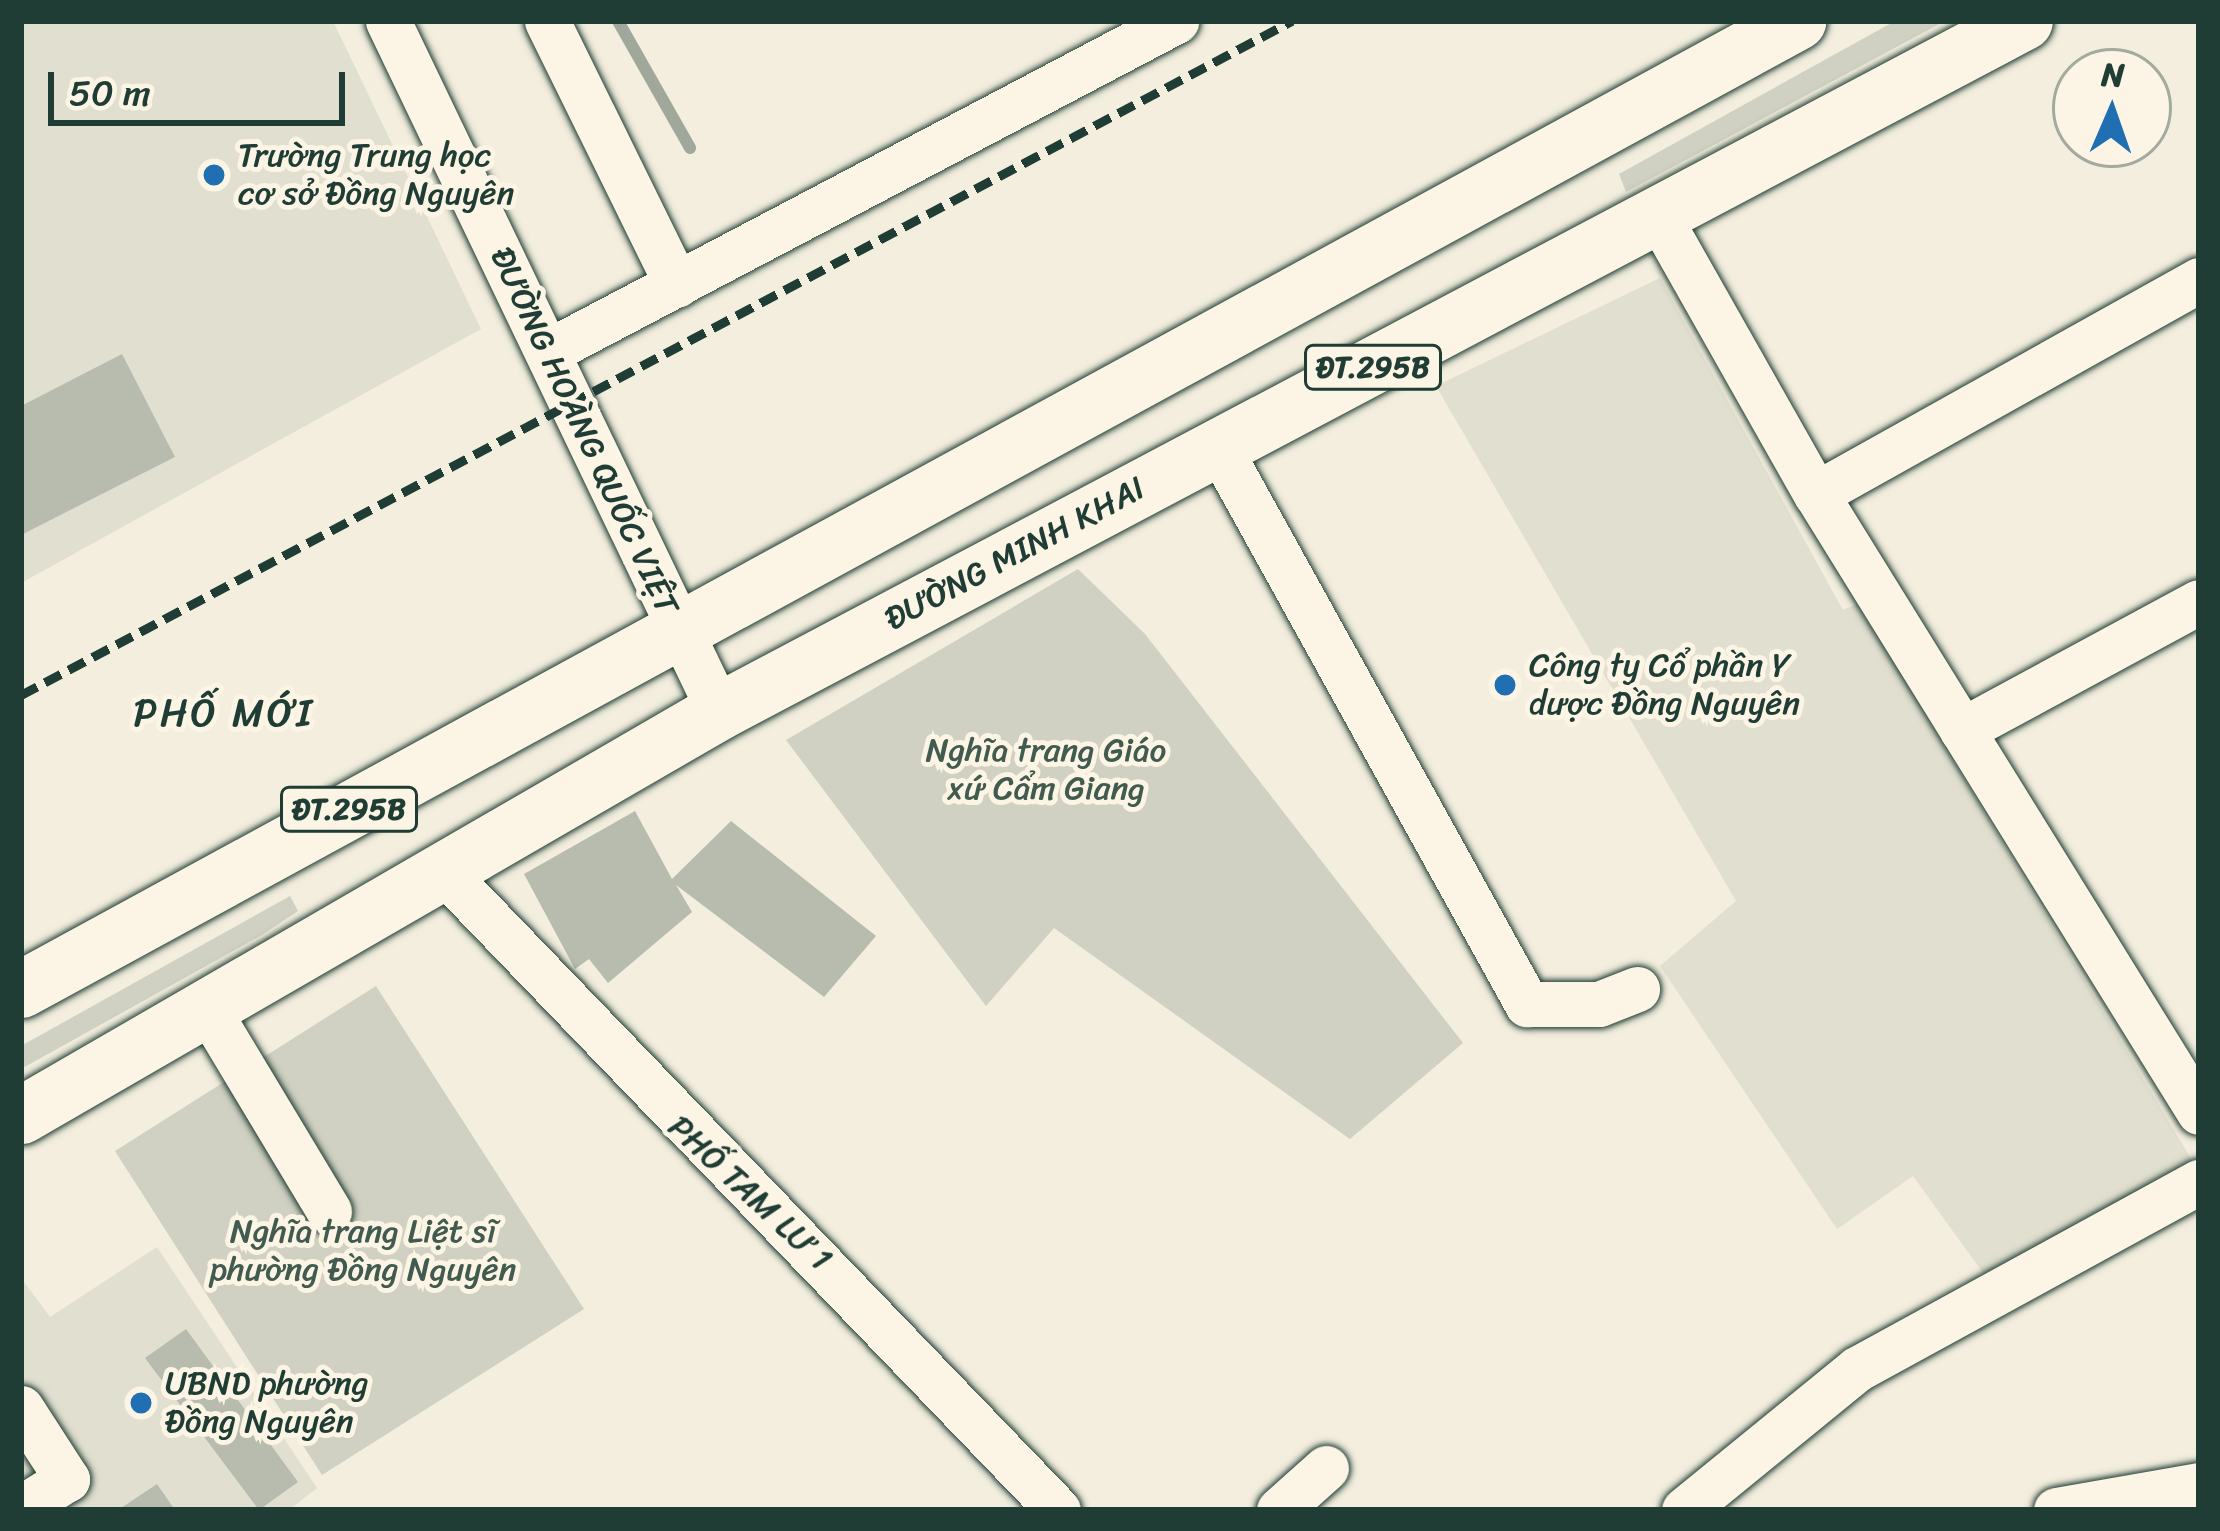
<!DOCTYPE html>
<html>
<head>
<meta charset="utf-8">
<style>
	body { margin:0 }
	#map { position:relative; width:2220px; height:1531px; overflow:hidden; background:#f3eede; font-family:Sriracha,sans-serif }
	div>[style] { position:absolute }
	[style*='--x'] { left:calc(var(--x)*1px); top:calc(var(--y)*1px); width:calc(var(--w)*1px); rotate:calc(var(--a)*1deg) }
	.built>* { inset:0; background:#e1dfd0 }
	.green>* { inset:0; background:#d0d1c2 }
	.stream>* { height:12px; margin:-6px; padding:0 6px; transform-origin:6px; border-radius:6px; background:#a0a89b }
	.building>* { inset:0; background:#b8bcae }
	.roads { filter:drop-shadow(0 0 3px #1f3d34) drop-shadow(0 0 3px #1f3d34) }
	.minor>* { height:45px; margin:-22.5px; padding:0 22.5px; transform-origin:22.5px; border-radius:22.5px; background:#fcf5e5 }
	.major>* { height:57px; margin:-28.5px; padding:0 28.5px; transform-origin:28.5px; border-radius:28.5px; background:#fcf5e5 }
	.rail>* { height:9px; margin-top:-4.5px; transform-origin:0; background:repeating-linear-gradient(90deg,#1f3d34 0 18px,transparent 0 27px) }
	.dots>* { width:33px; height:33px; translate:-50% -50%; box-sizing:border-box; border:6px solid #fcf5e5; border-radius:50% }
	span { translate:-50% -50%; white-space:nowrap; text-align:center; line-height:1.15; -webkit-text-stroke:10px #fcf5e5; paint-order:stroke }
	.shield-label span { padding:3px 9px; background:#fcf5e5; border:3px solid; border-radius:9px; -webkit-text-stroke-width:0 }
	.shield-label { font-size:30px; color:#1f3d34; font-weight:700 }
	.poi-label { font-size:33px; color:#1f3d34 }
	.left { translate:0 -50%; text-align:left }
	.street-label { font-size:33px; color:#1f3d34 }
	.park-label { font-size:33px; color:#425b50 }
	.quarter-label { font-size:39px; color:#1f3d34; letter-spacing:3px }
	.frame { position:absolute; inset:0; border:24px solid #1f3d34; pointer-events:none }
	.north { position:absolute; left:2052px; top:48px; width:120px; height:120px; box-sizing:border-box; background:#fcf5e5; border:3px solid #a4ab9e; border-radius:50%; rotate:2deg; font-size:33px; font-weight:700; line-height:48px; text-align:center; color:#1f3d34 }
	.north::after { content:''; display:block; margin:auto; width:42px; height:54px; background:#1f6fb2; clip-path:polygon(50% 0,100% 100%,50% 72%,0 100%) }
	.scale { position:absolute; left:48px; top:72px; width:297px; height:54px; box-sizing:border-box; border:6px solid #1f3d34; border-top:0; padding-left:15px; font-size:36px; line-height:42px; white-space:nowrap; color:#1f3d34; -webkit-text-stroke:9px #fcf5e5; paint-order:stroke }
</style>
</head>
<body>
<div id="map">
	<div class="built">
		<div style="clip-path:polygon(21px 21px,333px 21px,481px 329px,21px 583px)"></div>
		<div style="clip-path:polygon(1660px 278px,1843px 610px,1859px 603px,2193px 1162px,1986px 1277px,1913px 1176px,1837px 1229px,1660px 966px,1736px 901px,1436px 386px)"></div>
		<div style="clip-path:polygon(157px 1247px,317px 1488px,289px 1510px,21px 1510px,21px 1278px,50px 1317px)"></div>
	</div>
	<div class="green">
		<div style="clip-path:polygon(1895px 21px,1945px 21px,1626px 192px,1619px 174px)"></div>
		<div style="clip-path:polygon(1078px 569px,1145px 634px,1463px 1043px,1350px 1139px,1054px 928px,986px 1006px,786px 740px)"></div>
		<div style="clip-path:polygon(290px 896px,298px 911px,262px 935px,21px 1069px,21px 1046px)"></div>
		<div style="clip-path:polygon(376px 986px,584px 1309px,322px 1475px,115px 1151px)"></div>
	</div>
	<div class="stream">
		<div style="--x:618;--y:21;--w:146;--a:60.4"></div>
	</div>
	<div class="building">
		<div style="clip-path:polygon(122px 354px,175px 457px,21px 535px,21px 406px)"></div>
		<div style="clip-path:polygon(635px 811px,672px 879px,731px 821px,876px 936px,824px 997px,676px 885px,692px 912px,608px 983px,589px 959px,575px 969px,524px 874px)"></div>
		<div style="clip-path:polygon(186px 1329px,298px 1482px,259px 1510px,145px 1358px)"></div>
		<div style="clip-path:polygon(157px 1484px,175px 1510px,118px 1510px)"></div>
	</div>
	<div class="roads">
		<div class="minor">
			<div style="--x:388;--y:21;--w:765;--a:64.37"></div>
			<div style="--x:547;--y:21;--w:294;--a:63.8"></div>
			<div style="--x:1659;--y:217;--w:318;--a:60.5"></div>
			<div style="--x:1816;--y:494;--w:727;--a:58.21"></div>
			<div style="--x:549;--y:351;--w:709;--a:-27.76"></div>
			<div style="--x:1219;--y:448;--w:636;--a:61.02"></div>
			<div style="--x:1527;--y:1004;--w:72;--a:0"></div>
			<div style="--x:1599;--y:1004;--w:41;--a:-21.5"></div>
			<div style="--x:1816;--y:494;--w:439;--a:-29.2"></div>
			<div style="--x:1962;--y:730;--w:269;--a:-28.4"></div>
			<div style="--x:445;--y:873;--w:884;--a:46.1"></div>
			<div style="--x:207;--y:1008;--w:237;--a:59"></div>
			<div style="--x:21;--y:1408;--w:85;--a:57.1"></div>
			<div style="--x:67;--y:1479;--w:54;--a:147.8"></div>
			<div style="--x:1279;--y:1510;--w:63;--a:-41.8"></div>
			<div style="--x:1684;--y:1510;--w:223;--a:-39.2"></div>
			<div style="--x:1857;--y:1369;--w:390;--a:-28.7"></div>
			<div style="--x:2056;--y:1510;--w:145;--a:-9.9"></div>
		</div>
		<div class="major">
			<div style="--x:21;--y:989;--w:2023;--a:-28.59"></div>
			<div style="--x:21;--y:1115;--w:806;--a:-30.06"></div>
			<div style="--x:719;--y:711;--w:1476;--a:-27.87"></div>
		</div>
	</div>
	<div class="rail">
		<div style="--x:21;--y:695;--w:1439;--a:-27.94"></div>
	</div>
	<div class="dots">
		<div style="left:214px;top:175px;background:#1f6fb2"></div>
		<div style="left:1505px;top:685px;background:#1f6fb2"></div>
		<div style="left:141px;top:1403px;background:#1f6fb2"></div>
	</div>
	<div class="shield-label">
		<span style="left:1373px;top:367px">ĐT.295B</span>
		<span style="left:349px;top:809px">ĐT.295B</span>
	</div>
	<div class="poi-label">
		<span class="left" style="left:238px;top:175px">Trường Trung học<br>cơ sở Đồng Nguyên</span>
		<span class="left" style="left:1529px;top:685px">Công ty Cổ phần Y<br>dược Đồng Nguyên</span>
		<span class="left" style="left:165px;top:1403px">UBND phường<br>Đồng Nguyên</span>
	</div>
	<div class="street-label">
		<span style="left:584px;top:431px;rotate:65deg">ĐƯỜNG HOÀNG QUỐC VIỆT</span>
		<span style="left:1015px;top:554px;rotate:-28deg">ĐƯỜNG MINH KHAI</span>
		<span style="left:750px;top:1193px;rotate:43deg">PHỐ TAM LƯ 1</span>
	</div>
	<div class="park-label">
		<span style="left:1046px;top:770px">Nghĩa trang Giáo<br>xứ Cẩm Giang</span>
		<span style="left:363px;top:1251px">Nghĩa trang Liệt sĩ<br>phường Đồng Nguyên</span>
	</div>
	<div class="quarter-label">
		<span style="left:224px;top:713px">PHỐ MỚI</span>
	</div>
	<div class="frame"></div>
	<div class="north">N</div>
	<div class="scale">50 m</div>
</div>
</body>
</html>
